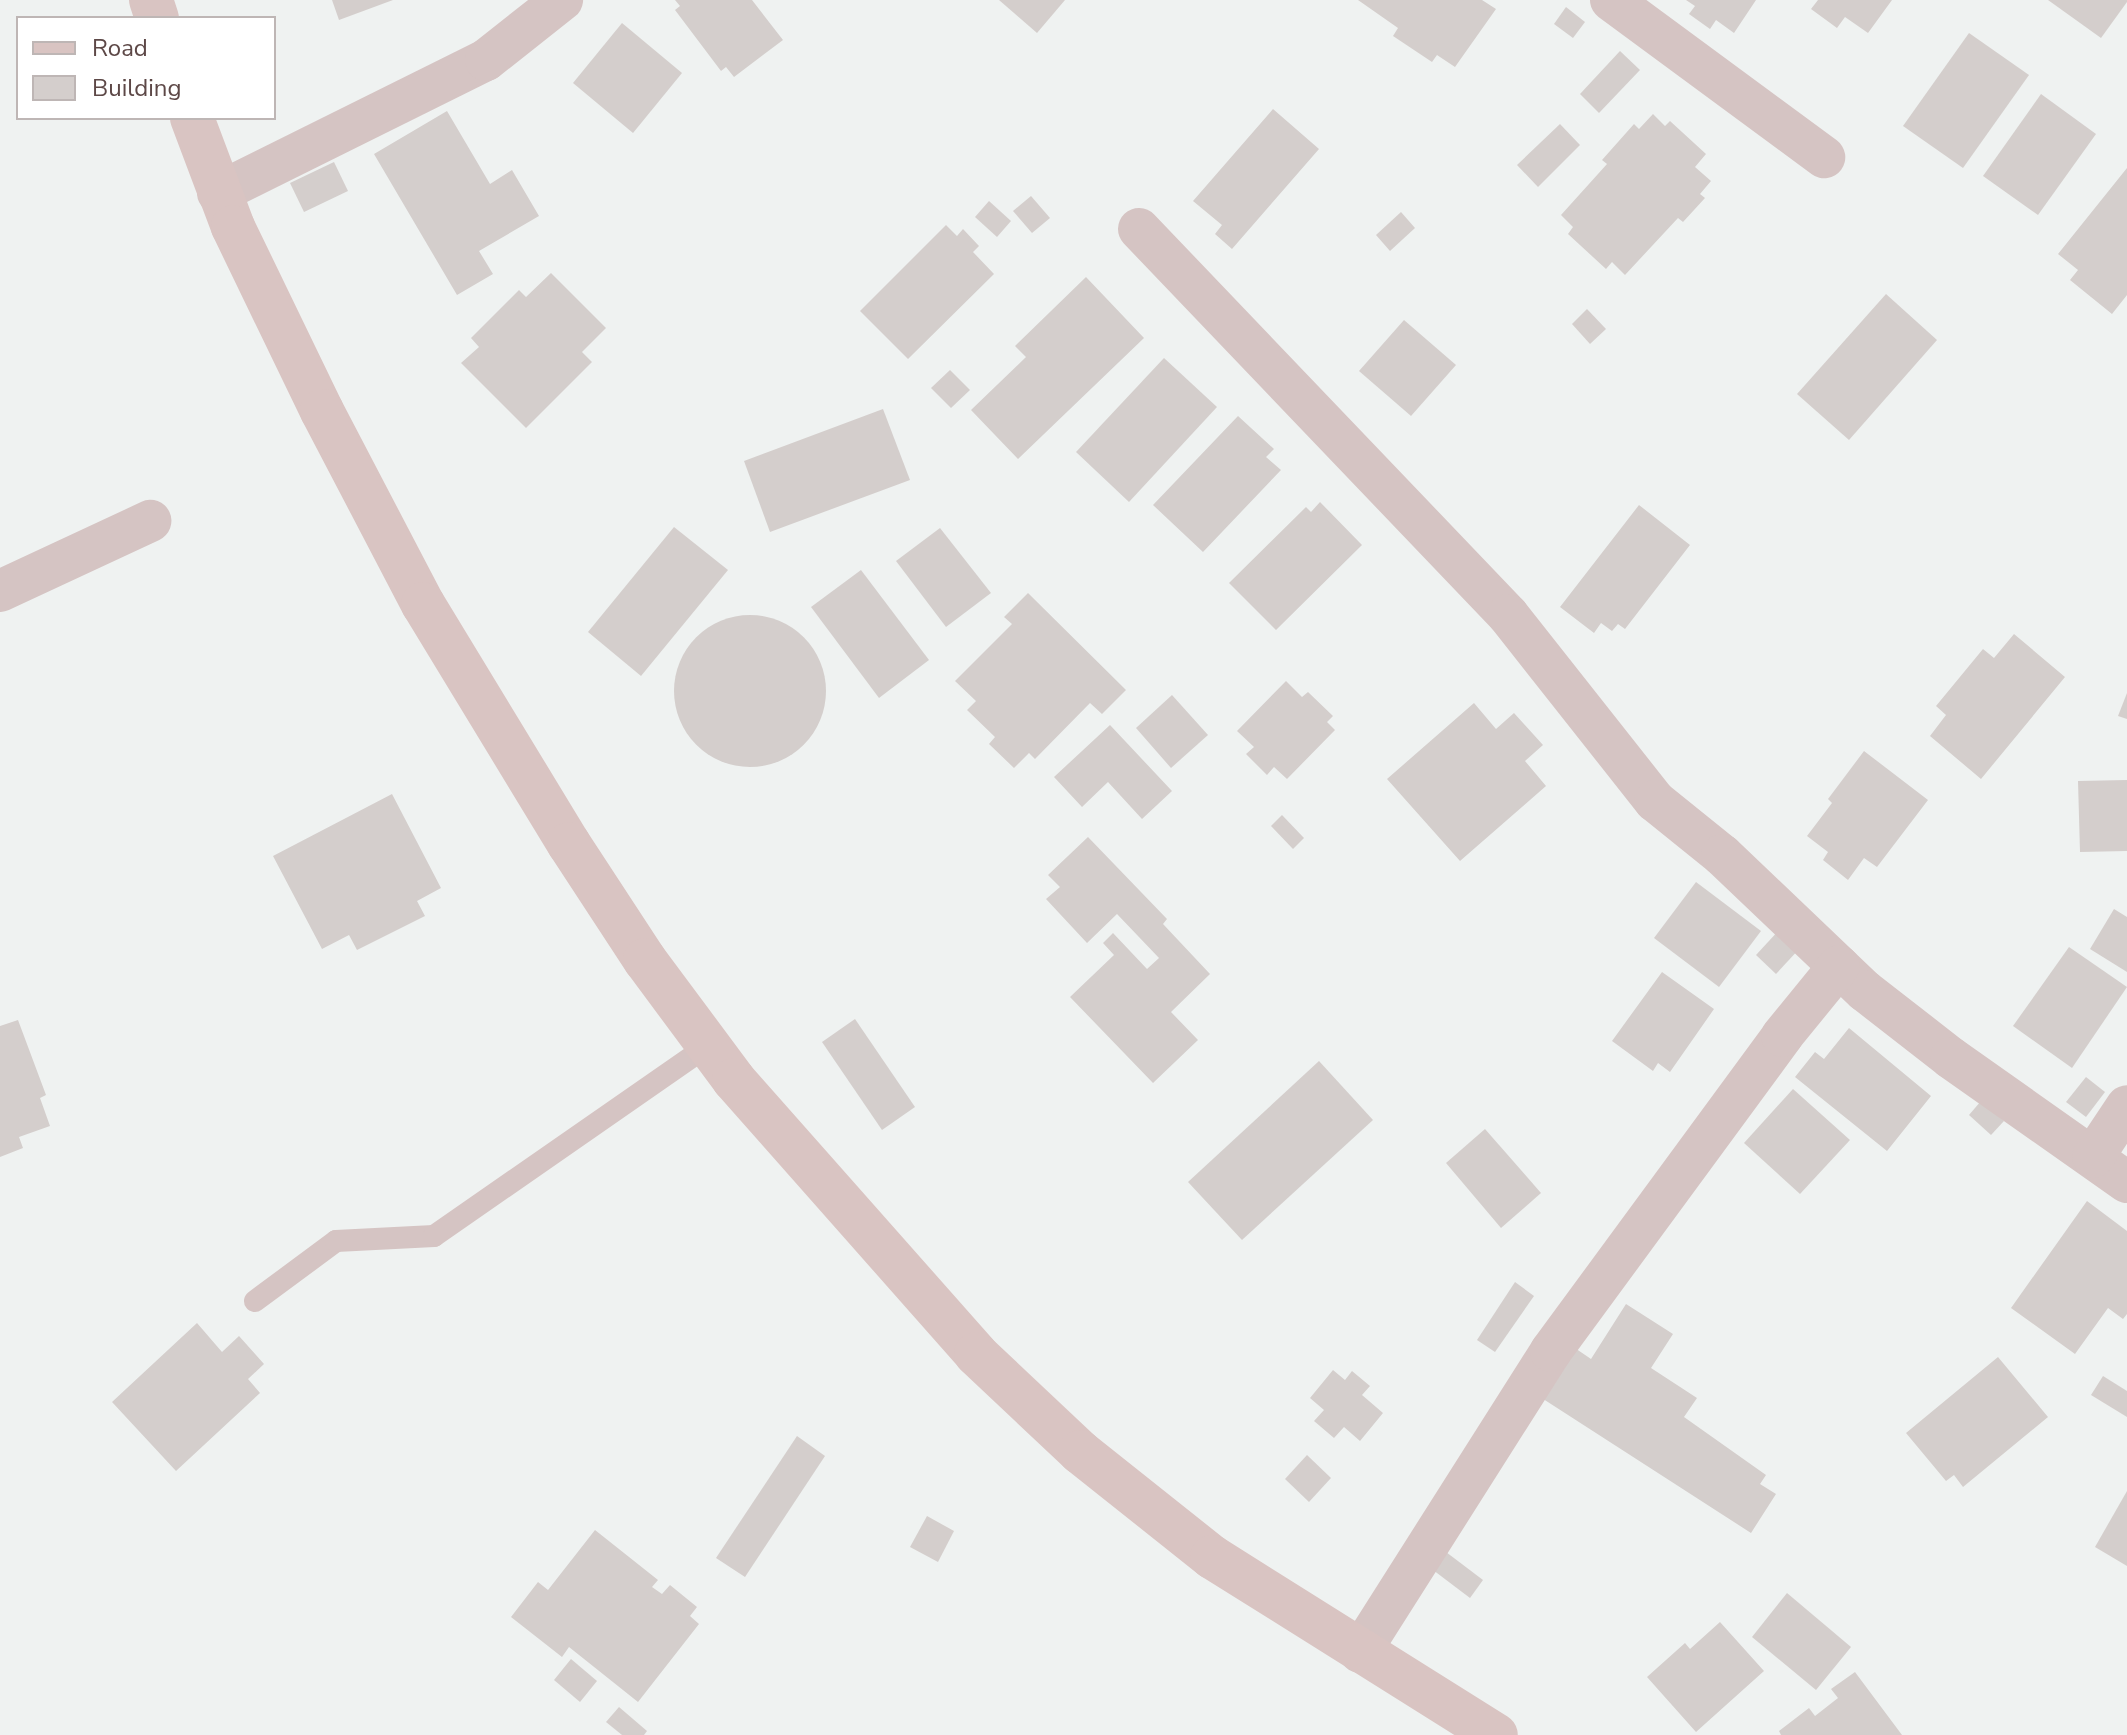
<!DOCTYPE html>
<html>
<head>
<meta charset="utf-8">
<style>
	body { margin:0 }
	#map { position:relative; width:2127px; height:1735px; overflow:hidden; background:#eff2f1; font-family:"Nunito Sans",sans-serif }
	div>[style] { position:absolute }
	[style*='--x'] { left:calc(var(--x)*1px); top:calc(var(--y)*1px); width:calc(var(--w)*1px); rotate:calc(var(--a)*1deg) }
	.building>* { inset:0; background:#d4cecc }
	.round { border-radius:50% }
	.lane>* { height:22px; margin:-11px; padding:0 11px; transform-origin:11px; border-radius:11px; background:#d5c4c3 }
	.street>* { height:42px; margin:-21px; padding:0 21px; transform-origin:21px; border-radius:21px; background:#d5c4c3 }
	.secondary>* { height:44px; margin:-22px; padding:0 22px; transform-origin:22px; border-radius:22px; background:#d9c4c2 }
	span { translate:-50% -50%; white-space:nowrap; text-align:center; line-height:1.15; -webkit-text-stroke:6px #fff; paint-order:stroke }
	.legend { position:absolute; left:16px; top:16px; width:260px; height:104px; box-sizing:border-box; background:#fff; border:2px solid #beb6b5; margin:0; padding:10px 14px; list-style:none; font-size:24px; color:#5d4847 }
	.legend li { display:flex; align-items:center; gap:16px; height:40px }
	.legend b { width:40px; border:2px solid #beb6b5 }
</style>
</head>
<body>
<div id="map">
	<div class="building">
		<div style="clip-path:polygon(332px 0,393px 0,339px 20px)"></div>
		<div style="clip-path:polygon(675px 0,752px 0,783px 40px,734px 77px,726px 67px,721px 71px,675px 10px,680px 6px)"></div>
		<div style="clip-path:polygon(999px 0,1065px 0,1037px 33px)"></div>
		<div style="clip-path:polygon(1358px 0,1482px 0,1496px 9px,1455px 67px,1437px 55px,1432px 62px,1393px 36px,1398px 28px)"></div>
		<div style="clip-path:polygon(1686px 0,1756px 0,1734px 33px,1716px 20px,1710px 29px,1689px 14px,1695px 6px)"></div>
		<div style="clip-path:polygon(1818px 0,1892px 0,1868px 33px,1845px 17px,1837px 28px,1811px 9px)"></div>
		<div style="clip-path:polygon(2048px 0,2127px 0,2127px 2px,2101px 38px)"></div>
		<div style="clip-path:polygon(1566px 7px,1585px 22px,1573px 38px,1554px 24px)"></div>
		<div style="clip-path:polygon(622px 23px,682px 73px,633px 133px,573px 83px)"></div>
		<div style="clip-path:polygon(1969px 33px,2029px 75px,1963px 168px,1903px 126px)"></div>
		<div style="clip-path:polygon(1620px 51px,1640px 70px,1599px 113px,1580px 94px)"></div>
		<div style="clip-path:polygon(2041px 94px,2096px 134px,2038px 215px,1983px 176px)"></div>
		<div style="clip-path:polygon(1273px 109px,1319px 149px,1232px 249px,1215px 234px,1222px 225px,1193px 201px)"></div>
		<div style="clip-path:polygon(447px 111px,490px 184px,512px 170px,539px 216px,479px 251px,493px 274px,457px 295px,374px 154px)"></div>
		<div style="clip-path:polygon(1653px 114px,1665px 126px,1670px 121px,1706px 154px,1695px 167px,1711px 181px,1700px 194px,1705px 198px,1683px 222px,1678px 218px,1625px 275px,1612px 262px,1606px 269px,1568px 234px,1573px 227px,1561px 215px,1607px 164px,1602px 160px,1634px 124px,1639px 129px)"></div>
		<div style="clip-path:polygon(1560px 124px,1580px 145px,1538px 187px,1517px 165px)"></div>
		<div style="clip-path:polygon(334px 162px,348px 191px,304px 212px,290px 183px)"></div>
		<div style="clip-path:polygon(2127px 168px,2127px 295px,2112px 314px,2070px 280px,2078px 270px,2058px 254px)"></div>
		<div style="clip-path:polygon(1031px 196px,1050px 218px,1032px 233px,1013px 211px)"></div>
		<div style="clip-path:polygon(989px 201px,1011px 221px,997px 237px,975px 217px)"></div>
		<div style="clip-path:polygon(1401px 212px,1415px 228px,1390px 251px,1376px 235px)"></div>
		<div style="clip-path:polygon(946px 225px,957px 236px,963px 229px,979px 246px,973px 252px,994px 274px,908px 359px,860px 311px)"></div>
		<div style="clip-path:polygon(551px 273px,606px 328px,582px 352px,592px 362px,526px 428px,461px 363px,479px 347px,471px 338px,519px 290px,526px 297px)"></div>
		<div style="clip-path:polygon(1086px 277px,1144px 338px,1018px 459px,971px 410px,1026px 357px,1015px 346px)"></div>
		<div style="clip-path:polygon(1886px 294px,1937px 340px,1849px 440px,1797px 394px)"></div>
		<div style="clip-path:polygon(1587px 309px,1606px 329px,1590px 344px,1572px 324px)"></div>
		<div style="clip-path:polygon(1404px 320px,1456px 365px,1411px 416px,1359px 371px)"></div>
		<div style="clip-path:polygon(1164px 358px,1217px 407px,1129px 502px,1076px 452px)"></div>
		<div style="clip-path:polygon(950px 370px,970px 390px,951px 408px,931px 388px)"></div>
		<div style="clip-path:polygon(883px 409px,910px 480px,770px 532px,744px 461px)"></div>
		<div style="clip-path:polygon(1238px 416px,1274px 449px,1266px 457px,1281px 470px,1203px 552px,1153px 505px)"></div>
		<div style="clip-path:polygon(1320px 502px,1362px 545px,1276px 630px,1229px 583px,1306px 507px,1311px 512px)"></div>
		<div style="clip-path:polygon(1639px 505px,1690px 545px,1625px 629px,1618px 624px,1612px 631px,1601px 623px,1594px 633px,1560px 607px)"></div>
		<div style="clip-path:polygon(674px 527px,728px 570px,641px 676px,588px 632px)"></div>
		<div style="clip-path:polygon(940px 528px,991px 593px,946px 627px,896px 561px)"></div>
		<div style="clip-path:polygon(861px 570px,929px 660px,879px 698px,811px 607px)"></div>
		<div style="clip-path:polygon(1028px 593px,1126px 690px,1102px 714px,1090px 703px,1035px 759px,1029px 753px,1014px 768px,989px 744px,995px 737px,967px 710px,976px 701px,955px 681px,1012px 624px,1004px 617px)"></div>
		<div class="round" style="left:674px;top:615px;width:152px;height:152px"></div>
		<div style="clip-path:polygon(2014px 634px,2065px 677px,1981px 779px,1930px 736px,1946px 715px,1936px 706px,1983px 649px,1994px 658px)"></div>
		<div style="clip-path:polygon(1286px 681px,1302px 697px,1308px 692px,1333px 716px,1327px 722px,1335px 730px,1287px 779px,1274px 767px,1267px 775px,1246px 754px,1254px 747px,1237px 731px)"></div>
		<div style="clip-path:polygon(2127px 693px,2127px 719px,2118px 716px)"></div>
		<div style="clip-path:polygon(1172px 695px,1208px 735px,1171px 768px,1136px 728px)"></div>
		<div style="clip-path:polygon(1474px 703px,1496px 729px,1514px 713px,1543px 745px,1525px 761px,1546px 786px,1460px 861px,1387px 779px)"></div>
		<div style="clip-path:polygon(1110px 725px,1172px 791px,1142px 819px,1108px 782px,1082px 807px,1054px 777px)"></div>
		<div style="clip-path:polygon(1864px 751px,1928px 800px,1877px 867px,1864px 858px,1848px 880px,1823px 860px,1828px 852px,1807px 836px,1832px 803px,1828px 799px)"></div>
		<div style="clip-path:polygon(2127px 780px,2127px 851px,2080px 852px,2078px 781px)"></div>
		<div style="clip-path:polygon(392px 794px,441px 888px,417px 901px,425px 916px,357px 950px,349px 935px,322px 949px,273px 856px)"></div>
		<div style="clip-path:polygon(1282px 815px,1304px 838px,1293px 849px,1271px 826px)"></div>
		<div style="clip-path:polygon(1088px 837px,1167px 919px,1163px 924px,1210px 974px,1171px 1012px,1198px 1040px,1153px 1083px,1070px 997px,1114px 955px,1103px 943px,1113px 933px,1147px 969px,1159px 958px,1117px 914px,1087px 943px,1046px 899px,1060px 887px,1048px 875px)"></div>
		<div style="clip-path:polygon(1696px 882px,1761px 931px,1719px 987px,1654px 938px)"></div>
		<div style="clip-path:polygon(2114px 909px,2127px 917px,2127px 972px,2090px 949px)"></div>
		<div style="clip-path:polygon(1781px 928px,1801px 947px,1776px 974px,1756px 955px)"></div>
		<div style="clip-path:polygon(2069px 947px,2127px 987px,2072px 1068px,2013px 1026px)"></div>
		<div style="clip-path:polygon(1662px 972px,1714px 1009px,1670px 1072px,1658px 1063px,1653px 1071px,1612px 1041px)"></div>
		<div style="clip-path:polygon(855px 1019px,915px 1107px,882px 1130px,822px 1042px)"></div>
		<div style="clip-path:polygon(18px 1020px,46px 1095px,40px 1098px,50px 1126px,19px 1137px,23px 1148px,0 1157px,0 1026px)"></div>
		<div style="clip-path:polygon(1849px 1028px,1931px 1096px,1887px 1151px,1795px 1077px,1815px 1052px,1824px 1059px)"></div>
		<div style="clip-path:polygon(1319px 1061px,1373px 1120px,1242px 1240px,1188px 1182px)"></div>
		<div style="clip-path:polygon(2086px 1077px,2105px 1092px,2086px 1117px,2066px 1102px)"></div>
		<div style="clip-path:polygon(1793px 1089px,1850px 1140px,1800px 1194px,1744px 1143px)"></div>
		<div style="clip-path:polygon(1981px 1101px,2004px 1121px,1991px 1135px,1969px 1115px)"></div>
		<div style="clip-path:polygon(1485px 1129px,1541px 1193px,1501px 1228px,1446px 1163px)"></div>
		<div style="clip-path:polygon(2087px 1201px,2127px 1231px,2127px 1314px,2123px 1319px,2108px 1308px,2075px 1354px,2011px 1308px)"></div>
		<div style="clip-path:polygon(1515px 1282px,1534px 1296px,1495px 1352px,1477px 1340px)"></div>
		<div style="clip-path:polygon(1626px 1304px,1673px 1334px,1651px 1368px,1697px 1398px,1684px 1417px,1766px 1475px,1760px 1484px,1776px 1494px,1751px 1533px,1537px 1395px,1569px 1344px,1591px 1359px)"></div>
		<div style="clip-path:polygon(197px 1323px,222px 1352px,239px 1336px,264px 1364px,248px 1379px,260px 1393px,176px 1471px,112px 1402px)"></div>
		<div style="clip-path:polygon(1998px 1357px,2048px 1417px,1963px 1487px,1954px 1475px,1946px 1481px,1906px 1433px)"></div>
		<div style="clip-path:polygon(1333px 1370px,1345px 1380px,1352px 1371px,1370px 1386px,1362px 1395px,1383px 1413px,1360px 1441px,1344px 1427px,1334px 1438px,1314px 1421px,1324px 1410px,1310px 1398px)"></div>
		<div style="clip-path:polygon(2103px 1376px,2127px 1391px,2127px 1417px,2091px 1395px)"></div>
		<div style="clip-path:polygon(797px 1436px,825px 1456px,745px 1577px,716px 1558px)"></div>
		<div style="clip-path:polygon(1307px 1455px,1331px 1478px,1309px 1502px,1285px 1479px)"></div>
		<div style="clip-path:polygon(2127px 1491px,2127px 1566px,2095px 1547px)"></div>
		<div style="clip-path:polygon(927px 1516px,954px 1531px,938px 1562px,910px 1547px)"></div>
		<div style="clip-path:polygon(595px 1530px,658px 1580px,652px 1587px,662px 1594px,670px 1585px,697px 1607px,690px 1616px,699px 1624px,638px 1702px,569px 1647px,562px 1657px,511px 1617px,538px 1582px,548px 1590px)"></div>
		<div style="clip-path:polygon(1446px 1552px,1483px 1580px,1470px 1598px,1433px 1570px)"></div>
		<div style="clip-path:polygon(1787px 1593px,1851px 1647px,1816px 1690px,1752px 1637px)"></div>
		<div style="clip-path:polygon(1720px 1622px,1764px 1671px,1696px 1732px,1647px 1677px,1685px 1643px,1690px 1649px)"></div>
		<div style="clip-path:polygon(571px 1659px,597px 1681px,580px 1702px,554px 1680px)"></div>
		<div style="clip-path:polygon(1855px 1672px,1902px 1735px,1781px 1735px,1779px 1731px,1809px 1708px,1815px 1716px,1838px 1698px,1831px 1689px)"></div>
		<div style="clip-path:polygon(619px 1707px,647px 1731px,644px 1735px,622px 1735px,606px 1722px)"></div>
	</div>
	<div class="lane">
		<div style="--x:255;--y:1301;--w:101;--a:-36.5"></div>
		<div style="--x:336;--y:1241;--w:98;--a:-2.9"></div>
		<div style="--x:434;--y:1236;--w:333;--a:-34.8"></div>
	</div>
	<div class="street">
		<div style="--x:1611;--y:0;--w:265;--a:36.4"></div>
		<div style="--x:218;--y:193;--w:299;--a:-26.4"></div>
		<div style="--x:486;--y:60;--w:97;--a:-38.3"></div>
		<div style="--x:1139;--y:229;--w:534;--a:46.29"></div>
		<div style="--x:1508;--y:615;--w:237;--a:51.7"></div>
		<div style="--x:1655;--y:801;--w:86;--a:38.9"></div>
		<div style="--x:1722;--y:855;--w:197;--a:43.6"></div>
		<div style="--x:1865;--y:991;--w:109;--a:37.9"></div>
		<div style="--x:1951;--y:1058;--w:215;--a:35.2"></div>
		<div style="--x:0;--y:591;--w:166;--a:-25"></div>
		<div style="--x:2093;--y:1157;--w:61;--a:-56.3"></div>
		<div style="--x:1360;--y:1652;--w:356;--a:-57.6"></div>
		<div style="--x:1551;--y:1351;--w:391;--a:-53.7"></div>
		<div style="--x:1782;--y:1036;--w:90;--a:-50.8"></div>
	</div>
	<div class="secondary">
		<div style="--x:151;--y:0;--w:19;--a:72"></div>
		<div style="--x:192;--y:118;--w:116;--a:69.4"></div>
		<div style="--x:233;--y:227;--w:204;--a:64.2"></div>
		<div style="--x:322;--y:411;--w:218;--a:62.4"></div>
		<div style="--x:423;--y:604;--w:281;--a:58.7"></div>
		<div style="--x:569;--y:844;--w:139;--a:56.8"></div>
		<div style="--x:645;--y:960;--w:149;--a:53.4"></div>
		<div style="--x:734;--y:1080;--w:366;--a:48.5"></div>
		<div style="--x:976;--y:1354;--w:143;--a:43.3"></div>
		<div style="--x:1080;--y:1452;--w:169;--a:38.5"></div>
		<div style="--x:1212;--y:1557;--w:335;--a:32.1"></div>
	</div>
	<ul class="legend">
	<li><b style="height:10px;background:#d9c4c2"></b>Road</li>
	<li><b style="height:22px;background:#d4cecc"></b>Building</li>
	</ul>
</div>
</body>
</html>
